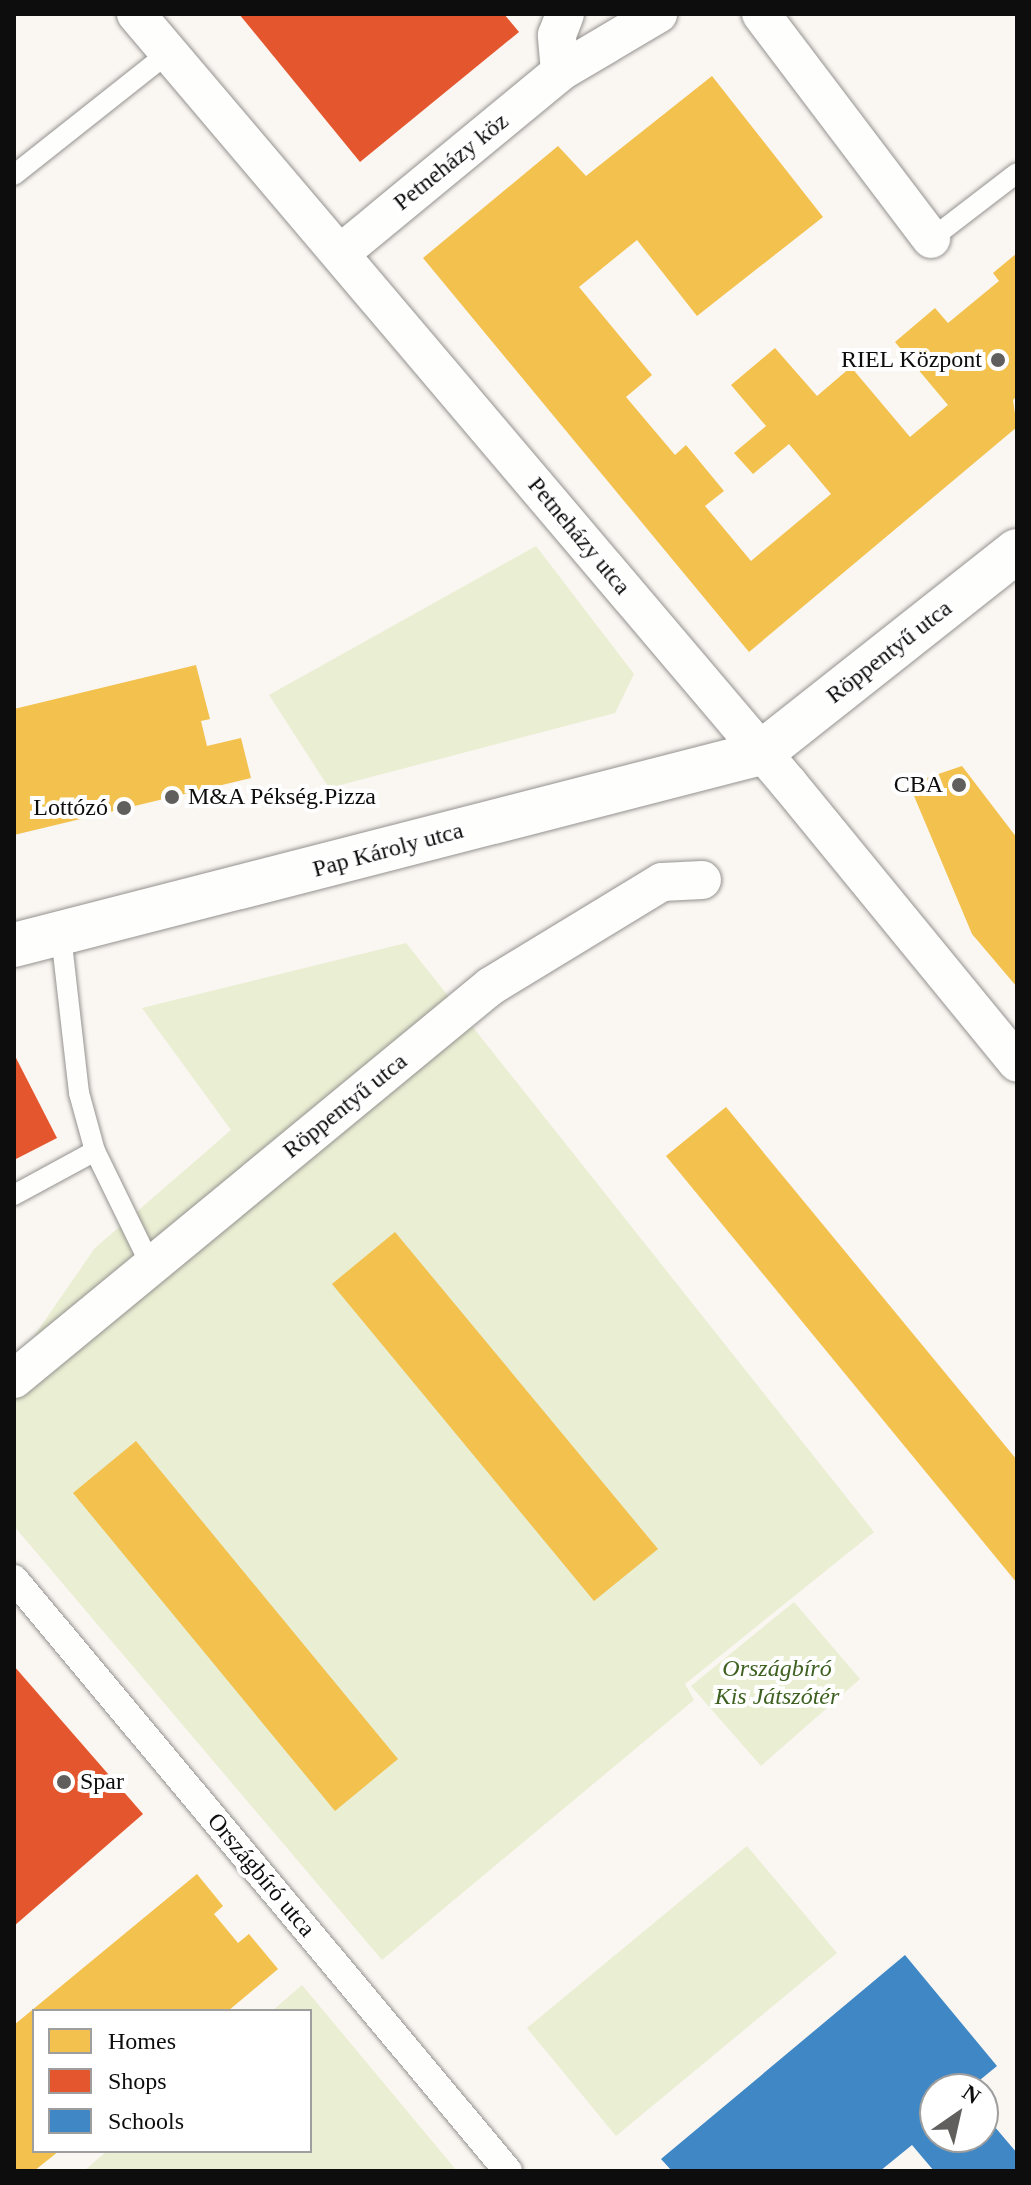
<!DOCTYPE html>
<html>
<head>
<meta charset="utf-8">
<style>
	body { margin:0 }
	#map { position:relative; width:1031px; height:2185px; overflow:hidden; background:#faf6f1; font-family:Georgia,serif }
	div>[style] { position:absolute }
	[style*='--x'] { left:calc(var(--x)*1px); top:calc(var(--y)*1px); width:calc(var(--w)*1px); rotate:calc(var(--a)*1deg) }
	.green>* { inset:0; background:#eaeed2 }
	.homes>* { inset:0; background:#f2c14e }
	.shops>* { inset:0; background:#e4572e }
	.schools>* { inset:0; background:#3f88c5 }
	.roads { filter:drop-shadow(0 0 2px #949290) drop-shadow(0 0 2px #949290) }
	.service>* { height:20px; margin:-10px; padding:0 10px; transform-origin:10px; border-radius:10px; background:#fefefd }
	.pedestrian>* { height:28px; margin:-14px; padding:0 14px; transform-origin:14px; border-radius:14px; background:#fefefd }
	.minor>* { height:38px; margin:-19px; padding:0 19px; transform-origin:19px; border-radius:19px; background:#fefefd }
	.tertiary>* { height:44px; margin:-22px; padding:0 22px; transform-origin:22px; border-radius:22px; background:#fefefd }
	.dots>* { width:22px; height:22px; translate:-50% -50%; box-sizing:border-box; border:4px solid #fff; border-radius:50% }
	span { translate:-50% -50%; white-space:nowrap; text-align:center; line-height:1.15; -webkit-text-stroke:8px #fff; paint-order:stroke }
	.street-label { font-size:24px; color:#0d0d0d }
	.poi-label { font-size:24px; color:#0d0d0d }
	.right { translate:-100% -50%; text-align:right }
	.left { translate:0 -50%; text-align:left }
	.park-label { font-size:24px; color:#3e6121; font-style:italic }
	.frame { position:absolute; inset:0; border:16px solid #0d0d0d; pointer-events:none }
	.legend { position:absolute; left:32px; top:2009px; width:280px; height:144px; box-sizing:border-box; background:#fff; border:2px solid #9e9e9e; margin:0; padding:10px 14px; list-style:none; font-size:24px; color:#0d0d0d }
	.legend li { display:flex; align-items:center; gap:16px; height:40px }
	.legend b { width:40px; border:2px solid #9e9e9e }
	.north { position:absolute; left:919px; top:2073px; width:80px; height:80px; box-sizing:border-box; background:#fff; border:2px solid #9e9e9e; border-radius:50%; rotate:34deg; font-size:22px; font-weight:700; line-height:32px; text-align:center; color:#0d0d0d }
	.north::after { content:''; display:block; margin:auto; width:28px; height:36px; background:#605f5d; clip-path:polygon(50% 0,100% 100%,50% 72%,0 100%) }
</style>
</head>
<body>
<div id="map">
	<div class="green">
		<div style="clip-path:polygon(536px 546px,634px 674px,615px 713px,329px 788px,269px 695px)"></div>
		<div style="clip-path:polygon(406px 943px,874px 1532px,685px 1684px,694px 1700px,382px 1960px,14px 1526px,14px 1365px,95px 1248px,231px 1130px,142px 1008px)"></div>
		<div style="clip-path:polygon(794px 1602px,860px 1679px,761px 1766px,691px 1686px)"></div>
		<div style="clip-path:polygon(747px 1846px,837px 1953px,616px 2136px,527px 2028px)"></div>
		<div style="clip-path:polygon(302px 1985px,457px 2171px,84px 2171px,107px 2151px,310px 2151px,310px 2011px,272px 2011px)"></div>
	</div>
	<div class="homes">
		<div style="clip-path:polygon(712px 76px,823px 217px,697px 316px,637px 240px,579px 287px,652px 375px,626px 397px,675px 455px,686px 445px,724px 491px,705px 506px,751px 561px,831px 494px,789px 444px,753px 474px,734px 453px,766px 426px,731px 385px,775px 348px,817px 396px,851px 367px,910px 437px,948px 405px,895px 342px,935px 308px,948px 323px,999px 281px,993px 273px,1017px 253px,1017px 396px,1013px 400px,1017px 427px,749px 652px,423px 258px,558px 146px,586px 176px)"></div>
		<div style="clip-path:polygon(196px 665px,210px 719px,201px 721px,207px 746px,241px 738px,251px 778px,14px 835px,14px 709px)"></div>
		<div style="clip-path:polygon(962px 766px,1017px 838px,1017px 987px,972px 934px,909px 784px)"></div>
		<div style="clip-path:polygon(726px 1107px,1017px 1460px,1017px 1583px,666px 1156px)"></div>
		<div style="clip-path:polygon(395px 1232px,658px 1549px,594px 1601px,332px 1284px)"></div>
		<div style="clip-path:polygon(136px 1441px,398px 1759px,335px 1811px,73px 1493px)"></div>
		<div style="clip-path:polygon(197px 1874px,223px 1906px,214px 1914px,238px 1943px,249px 1934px,278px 1969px,228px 2011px,34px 2011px,34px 2151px,59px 2151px,34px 2171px,14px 2171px,14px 2025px)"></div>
	</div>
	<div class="shops">
		<div style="clip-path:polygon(239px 14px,504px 14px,519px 32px,360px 162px)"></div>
		<div style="clip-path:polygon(14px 1054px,57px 1138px,14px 1160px)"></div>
		<div style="clip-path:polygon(14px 1666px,143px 1814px,14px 1926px)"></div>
	</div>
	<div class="schools">
		<div style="clip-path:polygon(905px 1955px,997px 2066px,969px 2089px,935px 2089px,935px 2137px,983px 2137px,983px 2113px,1017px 2153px,1017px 2171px,934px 2171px,912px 2145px,880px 2171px,672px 2171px,661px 2159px)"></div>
	</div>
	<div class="roads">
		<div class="service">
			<div style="--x:14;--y:175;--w:196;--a:-38.4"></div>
			<div style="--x:931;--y:239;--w:108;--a:-37.5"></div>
			<div style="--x:61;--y:935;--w:159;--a:83.5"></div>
			<div style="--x:79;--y:1093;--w:60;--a:74.6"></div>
			<div style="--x:95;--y:1151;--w:128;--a:64"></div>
			<div style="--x:14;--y:1195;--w:92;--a:-28.5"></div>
		</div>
		<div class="pedestrian">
			<div style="--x:14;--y:1579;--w:771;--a:50.16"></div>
		</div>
		<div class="minor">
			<div style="--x:136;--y:14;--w:1010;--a:49.7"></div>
			<div style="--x:789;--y:784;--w:360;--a:50.7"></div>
			<div style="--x:761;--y:14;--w:282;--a:52.9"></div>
			<div style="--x:560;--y:72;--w:37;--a:-95"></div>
			<div style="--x:557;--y:35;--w:22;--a:-69"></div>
			<div style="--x:342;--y:252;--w:283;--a:-39.5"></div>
			<div style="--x:560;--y:72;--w:114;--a:-30.6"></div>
			<div style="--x:14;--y:1379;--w:618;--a:-39.49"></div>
			<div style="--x:491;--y:986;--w:200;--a:-31.3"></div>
			<div style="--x:662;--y:882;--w:40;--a:-2.9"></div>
		</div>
		<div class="tertiary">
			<div style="--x:14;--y:945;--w:771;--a:-14.41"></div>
			<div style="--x:761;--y:753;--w:326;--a:-38.3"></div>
		</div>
	</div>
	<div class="dots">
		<div style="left:998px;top:360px;background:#605f5d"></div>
		<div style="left:959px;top:785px;background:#605f5d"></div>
		<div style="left:172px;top:797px;background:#605f5d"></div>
		<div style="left:124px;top:808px;background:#605f5d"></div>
		<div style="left:64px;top:1782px;background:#605f5d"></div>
	</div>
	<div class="street-label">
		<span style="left:451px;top:162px;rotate:-39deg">Petneházy köz</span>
		<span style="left:579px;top:536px;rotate:50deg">Petneházy utca</span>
		<span style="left:889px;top:652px;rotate:-38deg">Röppentyű utca</span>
		<span style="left:388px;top:850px;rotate:-15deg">Pap Károly utca</span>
		<span style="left:345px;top:1106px;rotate:-39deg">Röppentyű utca</span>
		<span style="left:261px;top:1875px;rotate:50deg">Országbíró utca</span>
	</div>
	<div class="poi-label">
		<span class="right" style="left:982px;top:360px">RIEL Központ</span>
		<span class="right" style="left:943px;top:785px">CBA</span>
		<span class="left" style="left:188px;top:797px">M&amp;A Pékség.Pizza</span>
		<span class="right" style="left:108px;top:808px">Lottózó</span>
		<span class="left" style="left:80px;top:1782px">Spar</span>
	</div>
	<div class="park-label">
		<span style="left:777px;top:1683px">Országbíró<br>Kis Játszótér</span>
	</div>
	<div class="frame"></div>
	<ul class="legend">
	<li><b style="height:22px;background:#f2c14e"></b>Homes</li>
	<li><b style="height:22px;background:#e4572e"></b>Shops</li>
	<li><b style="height:22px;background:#3f88c5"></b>Schools</li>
	</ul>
	<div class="north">N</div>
</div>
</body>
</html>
